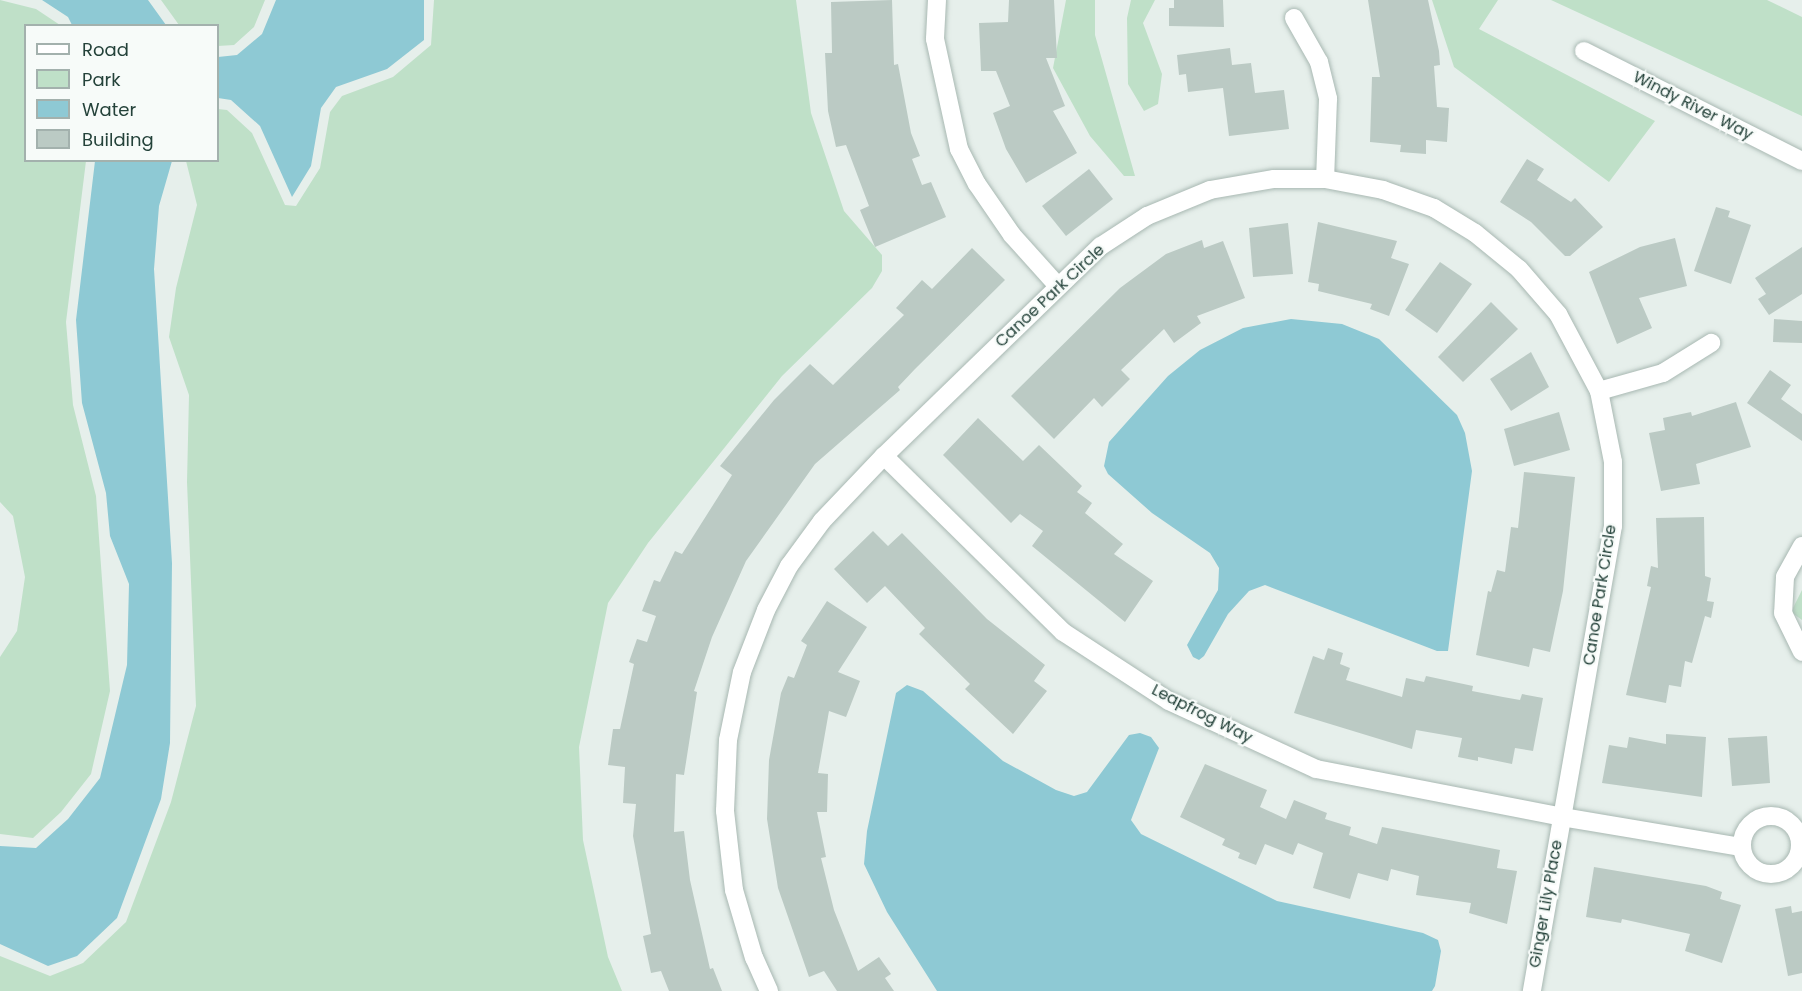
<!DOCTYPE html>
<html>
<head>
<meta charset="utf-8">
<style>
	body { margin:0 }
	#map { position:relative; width:1802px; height:991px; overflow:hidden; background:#e6efeb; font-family:Poppins,sans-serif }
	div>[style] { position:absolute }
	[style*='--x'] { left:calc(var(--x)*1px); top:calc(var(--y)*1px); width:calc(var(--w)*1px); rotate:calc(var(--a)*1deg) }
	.green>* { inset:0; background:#bfe0c8 }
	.water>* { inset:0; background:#8ec9d4 }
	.building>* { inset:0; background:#bbcac4 }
	.roads { filter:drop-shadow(0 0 2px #a8b8b2) drop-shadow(0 0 2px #a8b8b2) }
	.minor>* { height:18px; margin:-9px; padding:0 9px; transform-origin:9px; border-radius:9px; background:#fff }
	.minor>.ring { margin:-9px; padding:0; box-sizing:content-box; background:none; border:18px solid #fff; border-radius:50% }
	span { translate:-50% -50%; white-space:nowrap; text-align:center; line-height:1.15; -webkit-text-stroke:4.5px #f7fbf9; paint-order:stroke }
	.street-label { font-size:16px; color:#24423a }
	.legend { position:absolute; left:24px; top:24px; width:195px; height:138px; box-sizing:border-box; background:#f7fbf9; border:2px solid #a3b1ad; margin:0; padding:8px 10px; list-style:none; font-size:18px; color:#24423a }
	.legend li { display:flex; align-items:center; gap:12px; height:30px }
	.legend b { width:30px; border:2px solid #a3b1ad }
</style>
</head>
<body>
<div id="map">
	<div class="green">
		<div style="clip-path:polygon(0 0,36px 9px,60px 25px,26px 26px,26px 160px,86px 161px,66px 322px,73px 405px,96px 496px,110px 691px,91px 774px,61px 812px,33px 838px,0 834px,0 657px,17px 631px,25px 577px,13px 516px,0 502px)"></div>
		<div style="clip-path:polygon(161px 0,265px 0,254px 27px,234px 45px,218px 46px,218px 26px,179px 25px)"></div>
		<div style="clip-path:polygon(434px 0,796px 0,811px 113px,844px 211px,882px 255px,882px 271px,872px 288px,782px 376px,648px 543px,608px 603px,579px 747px,583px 840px,608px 957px,622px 991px,0 991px,0 956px,50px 976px,83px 963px,126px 922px,171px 802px,196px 706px,187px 482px,189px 395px,169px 337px,176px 288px,197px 205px,186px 161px,218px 160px,218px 109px,227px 110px,252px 133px,285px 205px,296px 206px,320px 168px,330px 112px,342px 96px,393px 77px,431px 45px)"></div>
		<div style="clip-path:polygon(1066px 0,1095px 0,1095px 35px,1135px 176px,1124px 176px,1090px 136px,1053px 68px)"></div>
		<div style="clip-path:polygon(1131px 0,1155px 0,1143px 23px,1162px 74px,1158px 104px,1144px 111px,1128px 84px,1127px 18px)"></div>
		<div style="clip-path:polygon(1432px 0,1498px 0,1479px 29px,1655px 121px,1609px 182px,1454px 67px)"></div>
		<div style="clip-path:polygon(1551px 0,1767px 0,1802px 17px,1802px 116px)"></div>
		<div style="clip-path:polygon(1802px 590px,1802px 620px,1791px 612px)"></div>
	</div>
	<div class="water">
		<div style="clip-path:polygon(42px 0,148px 0,166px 25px,72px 25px,68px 17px)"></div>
		<div style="clip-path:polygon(276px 0,424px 0,424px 40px,387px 69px,336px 87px,321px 108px,311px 166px,292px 197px,260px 126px,231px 100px,218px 98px,218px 57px,237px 55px,262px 34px)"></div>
		<div style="clip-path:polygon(95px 161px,172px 161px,159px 206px,154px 269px,172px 563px,170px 743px,161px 799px,117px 918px,77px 956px,48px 966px,0 944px,0 846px,36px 848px,68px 819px,100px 778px,127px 665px,129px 584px,110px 536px,106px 493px,82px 403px,76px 320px)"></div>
		<div style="clip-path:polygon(1291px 319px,1342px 324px,1379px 339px,1457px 415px,1465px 433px,1472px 471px,1448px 651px,1437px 651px,1265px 585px,1249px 591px,1228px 614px,1204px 656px,1199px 660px,1193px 657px,1187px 645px,1218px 590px,1219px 568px,1210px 553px,1152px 513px,1108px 474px,1104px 466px,1109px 442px,1168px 376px,1200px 350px,1243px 328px)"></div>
		<div style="clip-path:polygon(907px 685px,923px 691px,1003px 761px,1056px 790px,1074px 796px,1087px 792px,1129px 735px,1140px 733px,1151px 737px,1159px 748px,1131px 820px,1141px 834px,1277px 901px,1423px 933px,1438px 940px,1441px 951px,1435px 986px,1432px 991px,937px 991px,887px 912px,864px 864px,867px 831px,896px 693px)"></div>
	</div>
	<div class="building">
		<div style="clip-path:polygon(892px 0,894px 65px,898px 64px,911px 133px,920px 156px,912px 159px,922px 185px,931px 182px,946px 217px,875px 247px,860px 210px,869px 206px,846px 145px,836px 147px,828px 111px,825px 53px,832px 53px,831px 2px)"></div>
		<div style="clip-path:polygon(1009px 0,1054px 0,1057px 58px,1046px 58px,1065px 106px,1053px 111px,1077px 153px,1026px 183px,1006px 149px,993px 113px,1010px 106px,996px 71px,981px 71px,979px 23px,1008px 22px)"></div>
		<div style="clip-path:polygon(1174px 0,1223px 0,1224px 27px,1169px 26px,1169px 8px,1174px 8px)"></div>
		<div style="clip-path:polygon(1368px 0,1428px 0,1439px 51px,1440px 65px,1434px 66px,1437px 107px,1449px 108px,1447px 142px,1426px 140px,1426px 154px,1400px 152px,1401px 145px,1370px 142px,1372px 77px,1380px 77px)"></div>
		<div style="clip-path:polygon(1230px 48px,1232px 65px,1251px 63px,1255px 93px,1284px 90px,1289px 129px,1229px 136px,1223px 88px,1188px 92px,1186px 74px,1179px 75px,1177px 55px)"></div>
		<div style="clip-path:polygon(1527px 159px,1544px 169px,1537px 180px,1571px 202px,1575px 198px,1603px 227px,1570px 256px,1565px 256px,1531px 222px,1500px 202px)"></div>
		<div style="clip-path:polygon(1089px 169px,1113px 199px,1066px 236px,1042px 206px)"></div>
		<div style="clip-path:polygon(1716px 207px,1730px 211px,1728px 217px,1751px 225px,1731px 284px,1694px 271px)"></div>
		<div style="clip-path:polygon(1318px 222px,1397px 241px,1391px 258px,1409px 264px,1389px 316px,1370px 309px,1372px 304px,1318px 291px,1319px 284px,1308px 282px)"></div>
		<div style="clip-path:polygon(1288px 223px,1293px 274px,1253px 277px,1249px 228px)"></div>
		<div style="clip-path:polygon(1675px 238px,1687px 286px,1639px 298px,1652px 328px,1617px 344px,1589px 272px,1640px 247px)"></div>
		<div style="clip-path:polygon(1202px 240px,1204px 248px,1223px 241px,1245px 298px,1197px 316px,1201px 323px,1174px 343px,1164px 329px,1121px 370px,1130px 379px,1102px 407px,1094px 398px,1054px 439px,1011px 396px,1120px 288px,1166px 254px)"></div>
		<div style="clip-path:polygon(1802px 247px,1802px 294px,1769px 315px,1758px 299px,1766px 294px,1755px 278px)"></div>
		<div style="clip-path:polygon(972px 248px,1005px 280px,915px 369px,898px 387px,900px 390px,815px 464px,746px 561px,712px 637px,694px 691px,697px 692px,684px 775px,676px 774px,674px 832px,684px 831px,690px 880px,710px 969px,713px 968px,722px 991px,669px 991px,661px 971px,651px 973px,643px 936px,651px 934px,633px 836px,636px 804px,623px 803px,625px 767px,608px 765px,613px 729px,620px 729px,634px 664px,629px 662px,637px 639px,647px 642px,656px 616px,642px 611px,654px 580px,660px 582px,675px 551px,682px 554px,732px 475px,720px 466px,774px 400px,810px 364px,833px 385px,904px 315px,896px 308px,922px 280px,932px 289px)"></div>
		<div style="clip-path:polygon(1440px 262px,1472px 284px,1437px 333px,1405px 310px)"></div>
		<div style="clip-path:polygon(1491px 302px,1518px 329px,1463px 382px,1438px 357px)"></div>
		<div style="clip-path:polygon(1774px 319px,1802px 321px,1802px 343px,1773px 342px)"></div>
		<div style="clip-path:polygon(1531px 352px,1549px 387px,1511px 411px,1490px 379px)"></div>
		<div style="clip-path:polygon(1770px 370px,1791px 385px,1781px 399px,1802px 414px,1802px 441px,1747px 403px)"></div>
		<div style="clip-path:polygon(1736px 402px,1751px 447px,1696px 464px,1700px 484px,1661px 491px,1649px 433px,1665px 430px,1663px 418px,1691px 412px,1692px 416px)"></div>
		<div style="clip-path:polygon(1559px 412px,1570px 450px,1514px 466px,1504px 429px)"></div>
		<div style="clip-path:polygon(978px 418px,1023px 461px,1039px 445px,1082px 486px,1077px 492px,1092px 503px,1085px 513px,1123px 544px,1114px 554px,1153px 581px,1125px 622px,1032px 546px,1043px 531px,1020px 514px,1011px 523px,943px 455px)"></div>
		<div style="clip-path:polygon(1524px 472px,1575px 477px,1563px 591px,1550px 652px,1533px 648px,1529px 667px,1476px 655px,1488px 591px,1491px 592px,1497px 570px,1505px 572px,1511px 527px,1518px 528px)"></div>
		<div style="clip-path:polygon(1704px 517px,1705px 576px,1711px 578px,1707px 601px,1714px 602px,1711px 618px,1705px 616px,1692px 663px,1685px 661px,1681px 687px,1669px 685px,1666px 703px,1626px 695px,1651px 587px,1647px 586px,1651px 566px,1658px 568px,1656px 518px)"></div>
		<div style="clip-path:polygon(873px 531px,888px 546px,902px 533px,987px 619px,1045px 665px,1034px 681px,1047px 691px,1013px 734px,965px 689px,970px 684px,919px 634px,925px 628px,885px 586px,867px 603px,834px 569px)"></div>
		<div style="clip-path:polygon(827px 601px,867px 627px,838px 672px,860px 681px,846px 717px,829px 711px,818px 773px,828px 774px,827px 812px,817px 812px,826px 857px,821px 858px,834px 910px,858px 971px,879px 957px,891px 974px,885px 978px,894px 991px,837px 991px,824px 971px,809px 977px,778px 888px,767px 819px,769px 760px,781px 693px,788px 676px,794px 678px,807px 645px,801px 641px)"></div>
		<div style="clip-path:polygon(1328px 648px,1343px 653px,1340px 664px,1350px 668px,1346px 680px,1402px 697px,1406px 678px,1424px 682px,1426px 676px,1473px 686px,1472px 691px,1503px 697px,1520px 700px,1522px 694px,1543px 698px,1533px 751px,1515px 748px,1512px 764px,1478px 757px,1478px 761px,1458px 757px,1462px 738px,1416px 730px,1412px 749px,1294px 713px,1313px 656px,1324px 660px)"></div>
		<div style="clip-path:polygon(1666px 734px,1706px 737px,1702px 797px,1602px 783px,1609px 745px,1627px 748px,1629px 737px,1666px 744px)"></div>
		<div style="clip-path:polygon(1767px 736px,1770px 783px,1732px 786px,1728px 738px)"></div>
		<div style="clip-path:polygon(1205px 764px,1267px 790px,1260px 807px,1286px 819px,1294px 800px,1327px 813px,1325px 819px,1351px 827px,1349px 835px,1377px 844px,1382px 827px,1500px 850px,1497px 868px,1517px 871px,1507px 924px,1469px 913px,1471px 903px,1416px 895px,1419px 876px,1391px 869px,1388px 881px,1358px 873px,1350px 899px,1313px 888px,1323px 853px,1298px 843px,1293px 855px,1265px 844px,1256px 865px,1238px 858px,1240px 853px,1222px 845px,1225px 839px,1180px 817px)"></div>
		<div style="clip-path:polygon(1594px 867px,1706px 886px,1722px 892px,1720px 899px,1741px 905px,1722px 963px,1685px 951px,1690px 934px,1622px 919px,1621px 923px,1586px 917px)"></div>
		<div style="clip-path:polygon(1791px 906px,1792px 913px,1802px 911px,1802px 973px,1788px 976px,1775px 909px)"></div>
	</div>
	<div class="roads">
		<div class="minor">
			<div style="--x:937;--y:0;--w:39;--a:93"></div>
			<div style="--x:935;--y:39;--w:113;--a:77.7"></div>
			<div style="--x:959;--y:149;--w:39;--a:63"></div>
			<div style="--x:977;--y:184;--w:62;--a:55.5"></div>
			<div style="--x:1012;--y:235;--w:69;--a:48"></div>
			<div style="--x:1294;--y:18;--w:51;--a:60.4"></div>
			<div style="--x:1319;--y:62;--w:38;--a:76"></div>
			<div style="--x:1328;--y:99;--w:80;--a:92.1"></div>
			<div style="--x:1584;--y:51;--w:244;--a:26.8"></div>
			<div style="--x:1599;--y:391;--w:66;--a:-15.7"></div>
			<div style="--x:1663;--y:373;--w:57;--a:-32"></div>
			<div style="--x:884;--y:456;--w:251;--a:44.5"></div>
			<div style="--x:1063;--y:632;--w:126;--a:33.1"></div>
			<div style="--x:1169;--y:701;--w:162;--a:24.8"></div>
			<div style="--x:1316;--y:769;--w:251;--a:11"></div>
			<div style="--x:1562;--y:817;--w:182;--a:9.5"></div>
			<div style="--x:1802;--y:546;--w:35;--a:119"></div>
			<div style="--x:1785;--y:577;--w:36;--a:93"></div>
			<div style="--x:1783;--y:613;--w:43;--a:64"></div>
			<div class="ring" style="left:1742px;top:816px;width:40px;height:40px"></div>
			<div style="--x:769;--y:991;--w:36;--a:-114"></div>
			<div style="--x:754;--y:958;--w:71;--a:-106.4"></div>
			<div style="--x:734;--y:890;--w:80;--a:-96.5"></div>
			<div style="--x:725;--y:811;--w:71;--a:-87.6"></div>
			<div style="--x:728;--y:740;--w:69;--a:-78.4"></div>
			<div style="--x:742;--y:672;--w:66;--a:-68.8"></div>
			<div style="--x:766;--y:610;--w:50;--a:-62.4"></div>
			<div style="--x:789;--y:566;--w:56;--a:-53.7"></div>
			<div style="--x:822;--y:521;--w:90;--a:-46.4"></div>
			<div style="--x:884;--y:456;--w:302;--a:-44.1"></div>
			<div style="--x:1101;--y:246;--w:55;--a:-33.1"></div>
			<div style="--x:1147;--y:216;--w:68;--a:-22.4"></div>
			<div style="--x:1210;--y:190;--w:65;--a:-9.8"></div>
			<div style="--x:1274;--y:179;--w:51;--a:0"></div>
			<div style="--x:1325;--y:179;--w:59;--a:10.7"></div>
			<div style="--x:1383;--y:190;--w:54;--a:19.4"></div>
			<div style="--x:1434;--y:208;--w:48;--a:31.4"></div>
			<div style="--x:1475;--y:233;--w:57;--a:39.3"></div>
			<div style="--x:1519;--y:269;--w:60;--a:49.1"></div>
			<div style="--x:1558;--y:314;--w:87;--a:62"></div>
			<div style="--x:1599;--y:391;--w:72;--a:78.8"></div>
			<div style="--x:1613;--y:462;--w:64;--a:90"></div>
			<div style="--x:1613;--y:526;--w:472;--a:99.9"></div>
		</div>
	</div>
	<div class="street-label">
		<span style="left:1693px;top:106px;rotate:27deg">Windy River Way</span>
		<span style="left:1050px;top:296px;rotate:-43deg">Canoe Park Circle</span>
		<span style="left:1600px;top:595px;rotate:-81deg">Canoe Park Circle</span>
		<span style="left:1202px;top:714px;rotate:27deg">Leapfrog Way</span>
		<span style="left:1546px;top:904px;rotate:-80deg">Ginger Lily Place</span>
	</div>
	<ul class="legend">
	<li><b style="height:8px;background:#fff"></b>Road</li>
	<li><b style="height:16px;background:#bfe0c8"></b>Park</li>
	<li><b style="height:16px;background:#8ec9d4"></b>Water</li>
	<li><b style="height:16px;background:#bbcac4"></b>Building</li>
	</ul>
</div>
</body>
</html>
